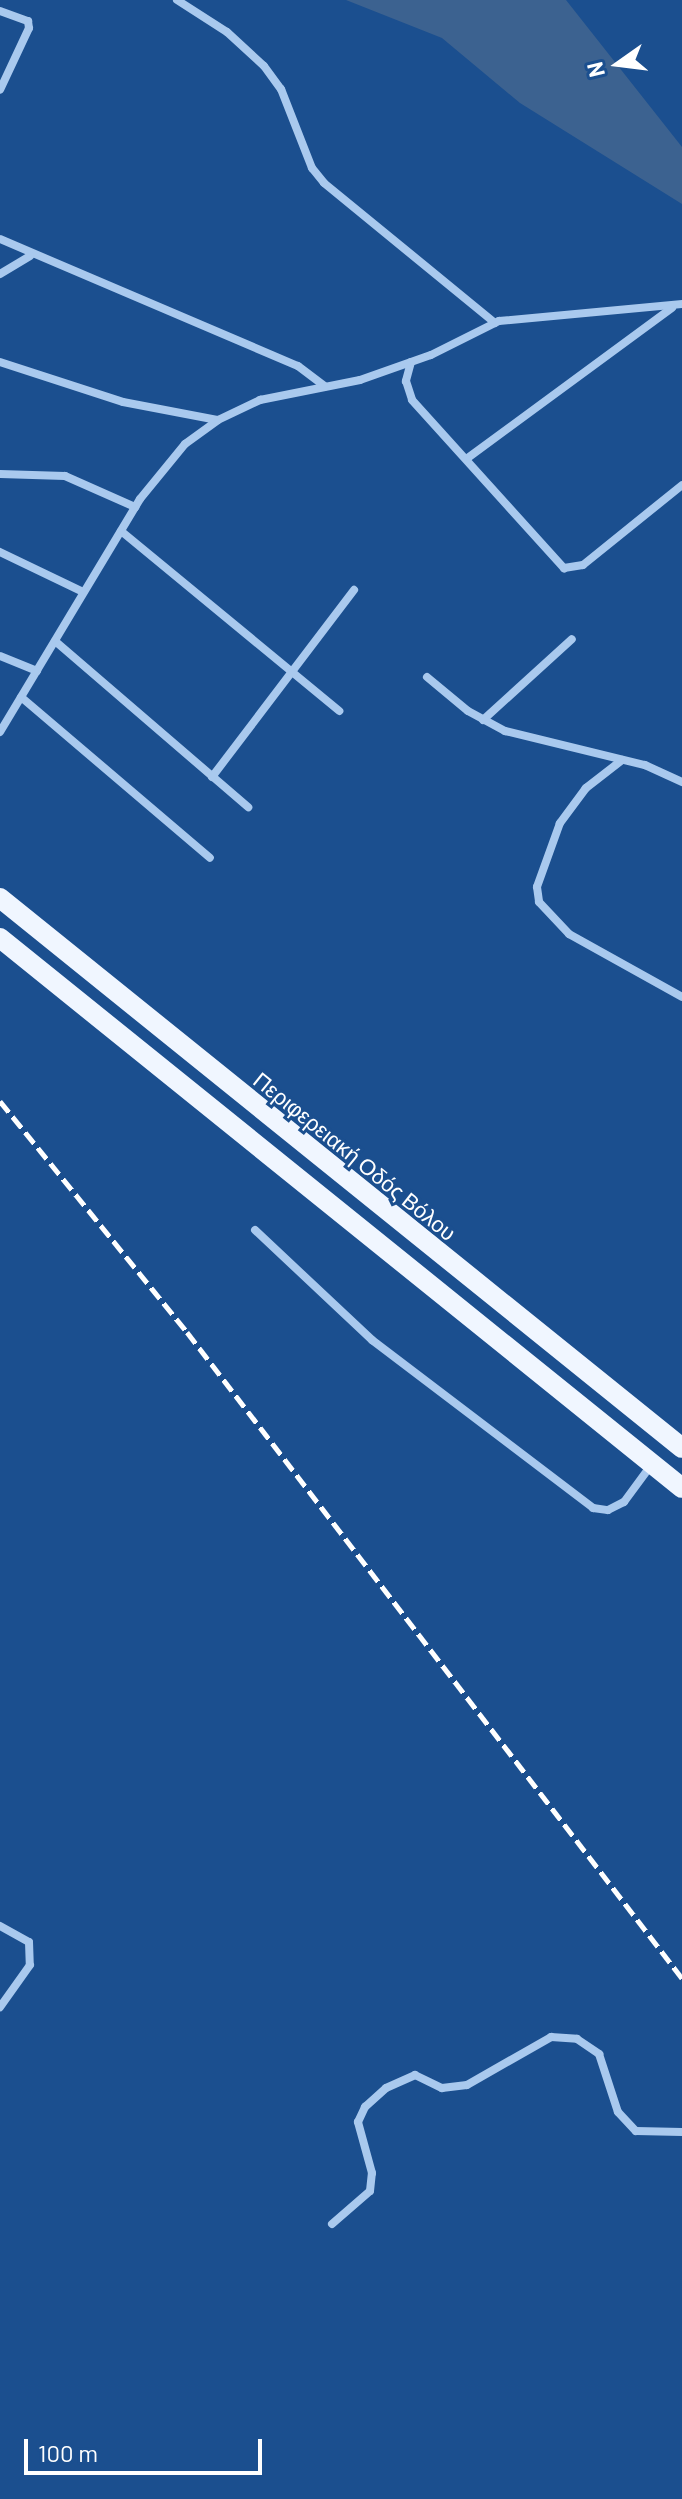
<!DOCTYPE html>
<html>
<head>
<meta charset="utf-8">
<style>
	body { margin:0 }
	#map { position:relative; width:682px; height:2499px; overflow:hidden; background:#1b4f8f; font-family:Barlow,sans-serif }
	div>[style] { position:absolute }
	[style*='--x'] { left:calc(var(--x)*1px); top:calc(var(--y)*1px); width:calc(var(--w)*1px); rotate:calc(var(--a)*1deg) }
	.water>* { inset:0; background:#3c6290 }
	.street>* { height:8px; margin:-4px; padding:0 4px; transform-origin:4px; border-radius:4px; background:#a9c9ee }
	.primary>* { height:20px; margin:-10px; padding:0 10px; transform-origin:10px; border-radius:10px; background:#f0f6ff }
	.rail>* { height:5px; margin-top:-2.5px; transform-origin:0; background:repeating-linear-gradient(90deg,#fff 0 14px,transparent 0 20px) }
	span { translate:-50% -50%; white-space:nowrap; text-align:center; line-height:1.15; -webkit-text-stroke:6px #1b4f8f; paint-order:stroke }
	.street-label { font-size:22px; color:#fff }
	.north { position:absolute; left:578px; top:24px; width:80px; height:80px; -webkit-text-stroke:6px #1b4f8f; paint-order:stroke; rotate:256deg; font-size:22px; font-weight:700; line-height:32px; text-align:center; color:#fff }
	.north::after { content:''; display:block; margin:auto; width:28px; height:36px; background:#fff; clip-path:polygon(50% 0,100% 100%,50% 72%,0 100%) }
	.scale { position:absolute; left:24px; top:2439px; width:238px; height:36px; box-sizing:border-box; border:4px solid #fff; border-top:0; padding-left:10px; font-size:24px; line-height:28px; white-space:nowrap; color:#fff; -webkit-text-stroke:6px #1b4f8f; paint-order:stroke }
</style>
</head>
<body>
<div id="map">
	<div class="water">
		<div style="clip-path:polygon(346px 0,566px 0,682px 147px,682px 204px,520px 103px,442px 38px)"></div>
	</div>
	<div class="street">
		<div style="--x:177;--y:0;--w:59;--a:32.6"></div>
		<div style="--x:227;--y:32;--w:50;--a:42.6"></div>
		<div style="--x:264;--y:66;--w:29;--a:54"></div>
		<div style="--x:281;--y:89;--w:85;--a:68.6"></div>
		<div style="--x:312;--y:168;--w:19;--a:51"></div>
		<div style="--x:324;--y:183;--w:221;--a:39.3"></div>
		<div style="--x:0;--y:11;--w:30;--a:20"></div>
		<div style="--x:28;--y:21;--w:7;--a:82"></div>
		<div style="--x:29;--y:28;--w:68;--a:115.1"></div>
		<div style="--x:0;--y:239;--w:324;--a:23.1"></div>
		<div style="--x:298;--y:366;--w:34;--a:37"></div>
		<div style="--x:0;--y:274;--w:35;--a:-31"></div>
		<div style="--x:0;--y:362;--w:129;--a:18"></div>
		<div style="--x:123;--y:402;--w:96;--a:10.8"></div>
		<div style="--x:411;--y:362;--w:20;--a:105"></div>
		<div style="--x:406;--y:381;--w:20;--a:72"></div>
		<div style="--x:412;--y:400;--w:227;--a:47.9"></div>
		<div style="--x:564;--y:568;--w:19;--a:-9"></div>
		<div style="--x:583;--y:565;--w:127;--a:-38.9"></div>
		<div style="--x:469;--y:457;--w:252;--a:-36.3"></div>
		<div style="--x:0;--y:474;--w:65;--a:1.8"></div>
		<div style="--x:65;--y:476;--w:77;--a:23.9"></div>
		<div style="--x:121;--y:531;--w:283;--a:39.5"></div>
		<div style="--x:0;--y:552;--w:92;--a:25.7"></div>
		<div style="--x:55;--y:641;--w:255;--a:40.7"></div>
		<div style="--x:0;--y:656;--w:40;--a:22"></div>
		<div style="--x:427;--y:677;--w:53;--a:39.7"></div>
		<div style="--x:468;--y:711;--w:42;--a:28.4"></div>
		<div style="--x:505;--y:731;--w:144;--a:13.7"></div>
		<div style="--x:645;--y:765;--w:41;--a:24.7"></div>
		<div style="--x:21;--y:697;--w:248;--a:40.4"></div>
		<div style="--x:483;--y:720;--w:120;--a:-42.3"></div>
		<div style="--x:0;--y:732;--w:272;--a:-59"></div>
		<div style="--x:140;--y:499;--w:71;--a:-50.7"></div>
		<div style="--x:185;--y:444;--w:41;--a:-36"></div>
		<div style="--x:218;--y:420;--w:47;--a:-25.5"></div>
		<div style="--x:260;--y:400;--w:102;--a:-11.3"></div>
		<div style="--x:360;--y:380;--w:75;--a:-19.4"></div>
		<div style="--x:431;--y:355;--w:76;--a:-26.6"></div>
		<div style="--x:499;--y:321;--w:184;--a:-5.3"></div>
		<div style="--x:622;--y:760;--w:46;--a:142.1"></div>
		<div style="--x:586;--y:788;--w:44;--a:126.6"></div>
		<div style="--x:560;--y:823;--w:68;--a:109.8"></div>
		<div style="--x:537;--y:887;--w:15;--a:82"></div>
		<div style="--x:539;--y:902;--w:44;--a:46.8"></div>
		<div style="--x:569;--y:934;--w:129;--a:29.1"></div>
		<div style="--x:212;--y:777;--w:235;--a:-52.8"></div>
		<div style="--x:255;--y:1230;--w:161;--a:43.2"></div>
		<div style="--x:372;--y:1340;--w:278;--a:37.2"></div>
		<div style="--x:593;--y:1508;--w:15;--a:8"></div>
		<div style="--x:608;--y:1510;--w:18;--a:-27"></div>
		<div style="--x:624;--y:1502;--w:47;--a:-53.6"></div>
		<div style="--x:0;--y:1926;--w:33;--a:29"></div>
		<div style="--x:29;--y:1942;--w:23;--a:88"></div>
		<div style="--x:30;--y:1965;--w:52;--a:125.5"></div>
		<div style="--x:332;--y:2224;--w:50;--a:-41"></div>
		<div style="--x:370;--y:2191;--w:18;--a:-84"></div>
		<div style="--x:372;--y:2173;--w:53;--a:-105.4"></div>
		<div style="--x:358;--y:2122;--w:17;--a:-65"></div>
		<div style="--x:365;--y:2107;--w:28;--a:-42"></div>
		<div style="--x:386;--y:2088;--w:32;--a:-24"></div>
		<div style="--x:415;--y:2075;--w:30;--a:26"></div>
		<div style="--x:442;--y:2088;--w:25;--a:-7"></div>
		<div style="--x:467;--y:2085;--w:97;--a:-29.7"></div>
		<div style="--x:551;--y:2037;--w:26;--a:4"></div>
		<div style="--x:577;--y:2039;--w:27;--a:34"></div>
		<div style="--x:599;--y:2054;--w:61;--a:71.9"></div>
		<div style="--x:618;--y:2112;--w:26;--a:47"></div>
		<div style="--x:636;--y:2131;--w:46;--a:1.2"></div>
	</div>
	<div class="primary">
		<div style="--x:0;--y:898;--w:876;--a:38.88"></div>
		<div style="--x:0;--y:938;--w:876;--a:38.88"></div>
	</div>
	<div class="rail">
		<div style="--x:0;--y:1101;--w:297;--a:51"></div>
		<div style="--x:187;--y:1332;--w:814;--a:52.54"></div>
	</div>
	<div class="street-label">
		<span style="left:355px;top:1156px;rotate:39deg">Περιφερειακή Οδός Βόλου</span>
	</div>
	<div class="north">N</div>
	<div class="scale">100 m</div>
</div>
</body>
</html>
